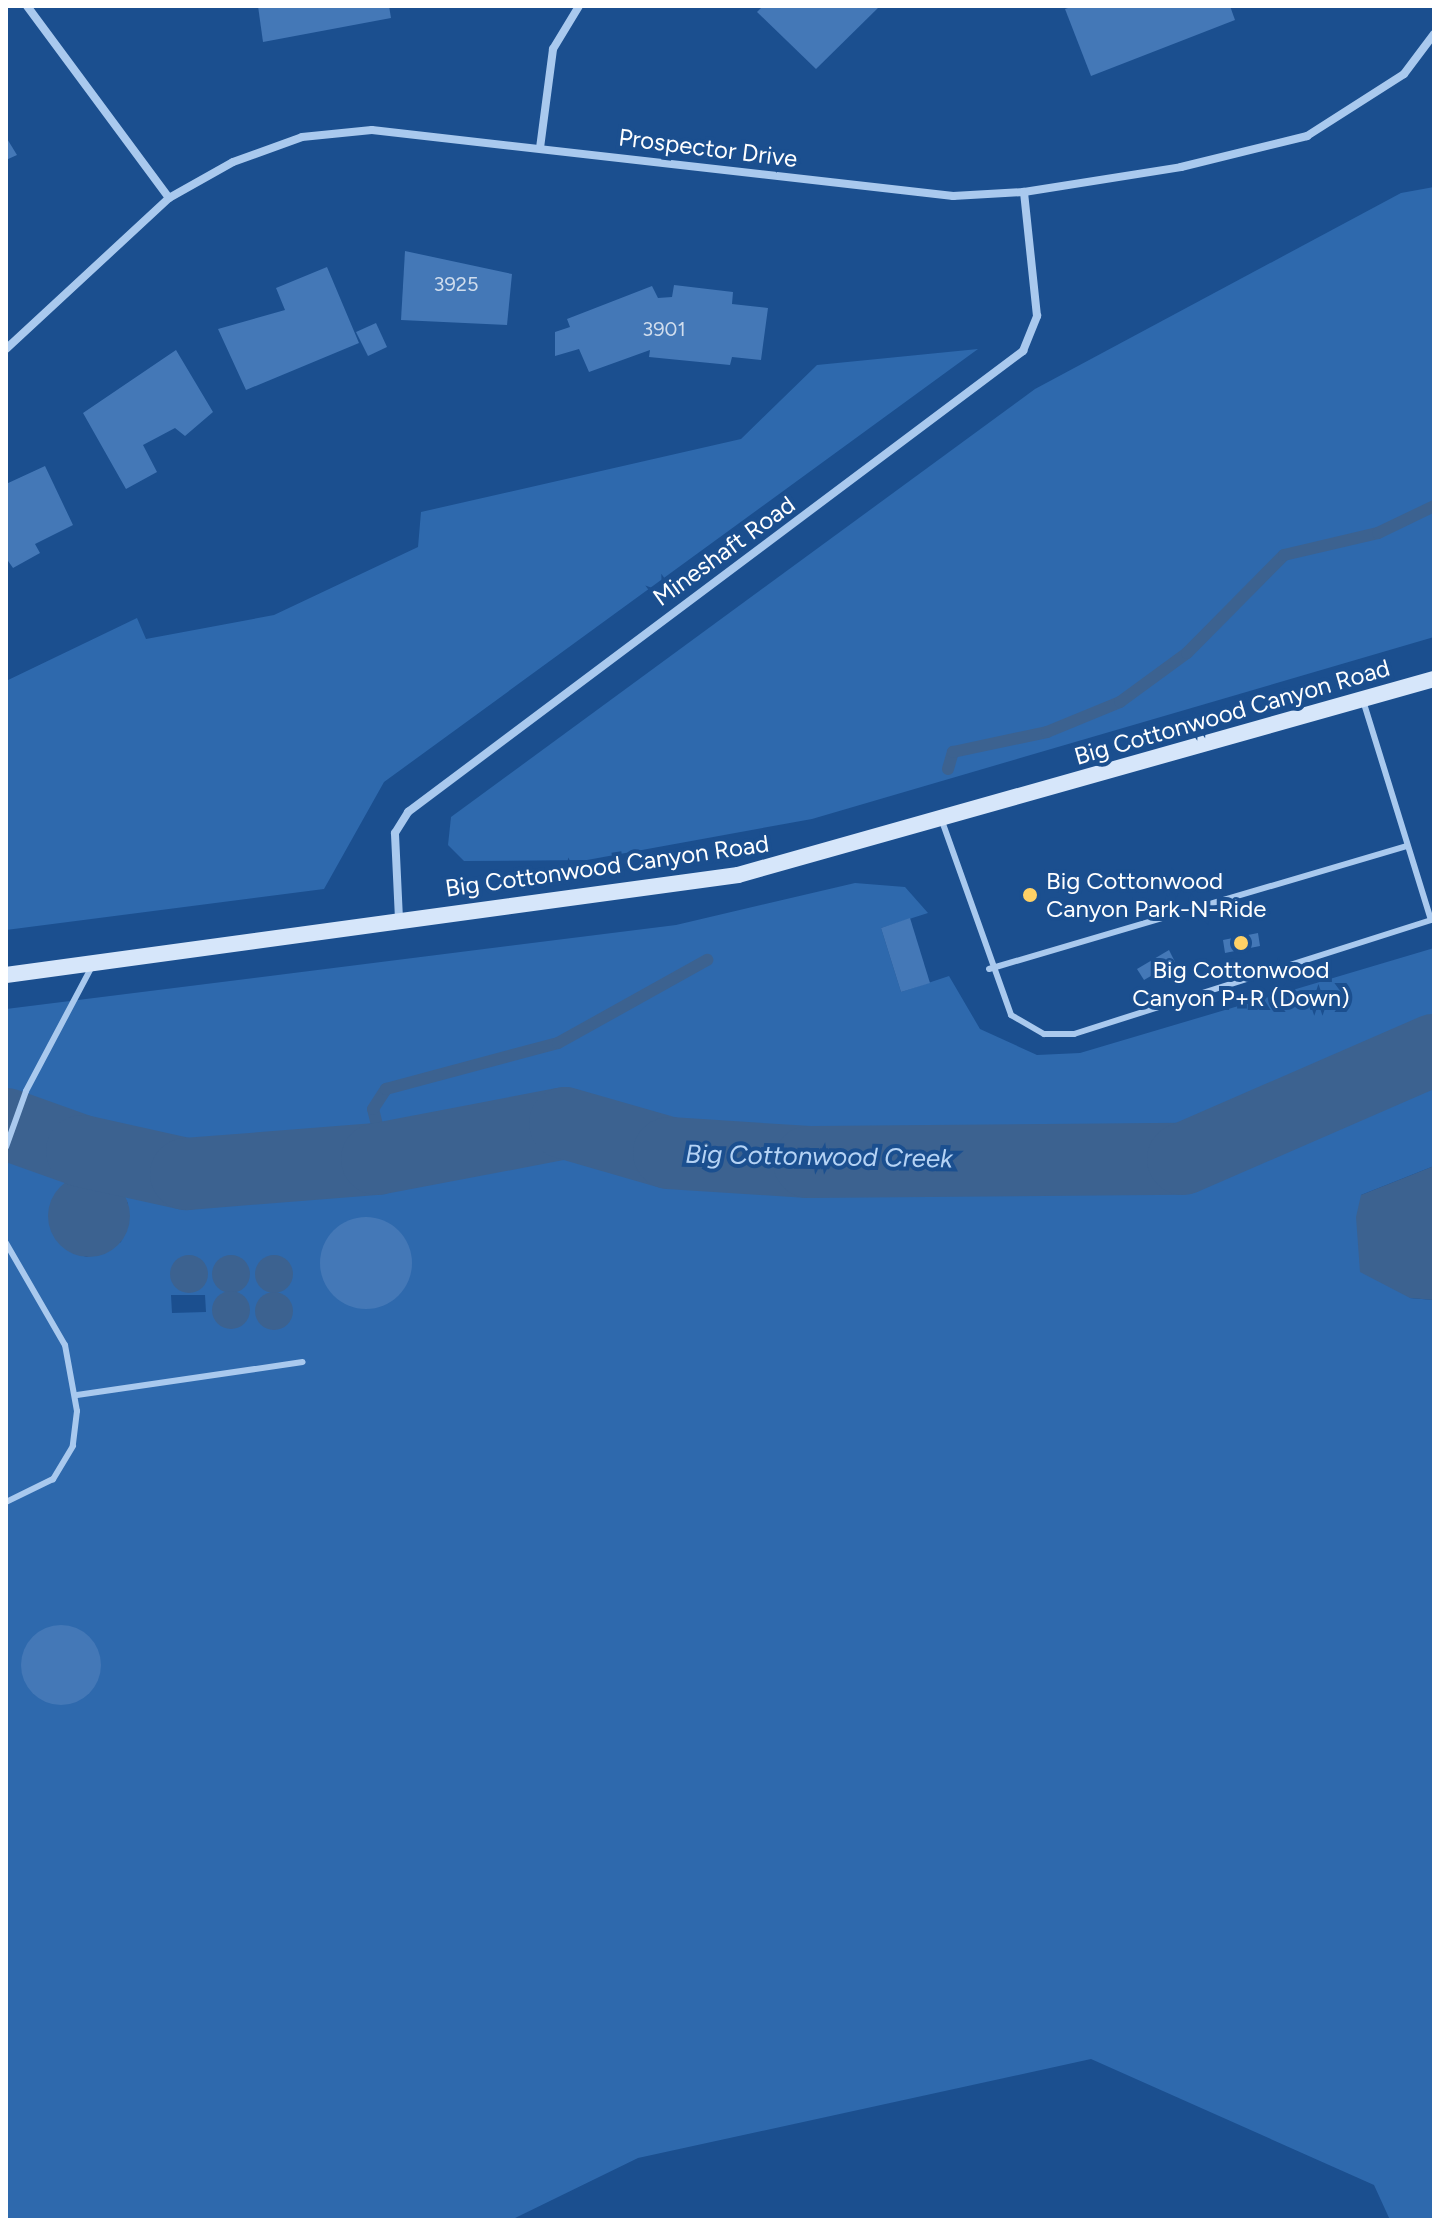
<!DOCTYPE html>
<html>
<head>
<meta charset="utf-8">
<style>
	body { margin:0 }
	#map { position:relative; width:1440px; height:2226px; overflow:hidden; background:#1b4f8f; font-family:Figtree,sans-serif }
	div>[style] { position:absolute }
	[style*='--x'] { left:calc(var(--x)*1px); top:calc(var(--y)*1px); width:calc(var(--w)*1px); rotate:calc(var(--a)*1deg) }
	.green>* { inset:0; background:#2e69ad }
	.water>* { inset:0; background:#3c6290 }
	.round { border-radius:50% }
	.stream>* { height:12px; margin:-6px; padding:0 6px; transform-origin:6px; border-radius:6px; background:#3c6290 }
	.river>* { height:72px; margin:-36px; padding:0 36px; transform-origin:36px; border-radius:36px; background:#3c6290 }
	.building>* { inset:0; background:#4478b7 }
	.service>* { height:6px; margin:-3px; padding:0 3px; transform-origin:3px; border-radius:3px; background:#a9c9ee }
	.minor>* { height:8px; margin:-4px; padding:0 4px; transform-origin:4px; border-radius:4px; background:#a9c9ee }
	.secondary>* { height:16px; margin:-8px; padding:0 8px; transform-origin:8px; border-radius:8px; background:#d6e6fa }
	.dots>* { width:22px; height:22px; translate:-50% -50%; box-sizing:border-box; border:4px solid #1b4f8f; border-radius:50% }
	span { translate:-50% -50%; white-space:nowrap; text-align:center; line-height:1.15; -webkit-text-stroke:8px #1b4f8f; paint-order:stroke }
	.number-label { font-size:20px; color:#d0dded }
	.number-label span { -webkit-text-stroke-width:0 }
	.street-label { font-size:24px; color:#fff }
	.poi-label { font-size:24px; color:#fff }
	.left { translate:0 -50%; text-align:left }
	.water-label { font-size:26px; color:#b5d3f5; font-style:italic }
	.frame { position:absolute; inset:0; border:8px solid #fff; pointer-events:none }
</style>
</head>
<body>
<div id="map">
	<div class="green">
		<div style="clip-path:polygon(1434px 187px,1434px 637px,812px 819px,587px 860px,464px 861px,448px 845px,451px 817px,1035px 389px,1401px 193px)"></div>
		<div style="clip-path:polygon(978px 349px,384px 782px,324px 889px,6px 930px,6px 681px,137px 618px,146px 639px,274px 615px,418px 547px,421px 512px,741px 439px,817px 365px)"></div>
		<div style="clip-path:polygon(evenodd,855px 883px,905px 887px,928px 913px,881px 928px,901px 992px,949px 976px,980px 1029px,1037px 1055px,1080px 1053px,1434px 948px,1434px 1166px,1361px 1195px,1410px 1298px,1434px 1300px,1434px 2220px,1390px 2220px,1374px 2185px,1091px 2059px,638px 2158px,511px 2220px,6px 2220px,6px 1009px,676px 925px,855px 883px,99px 1176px,128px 1203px,121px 1242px,87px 1257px,74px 1253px,99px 1176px,855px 883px,171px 1295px,205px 1295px,206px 1312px,172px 1313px,171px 1295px)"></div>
	</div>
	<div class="water">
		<div style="clip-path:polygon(1434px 1166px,1434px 1300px,1410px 1298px,1360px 1272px,1356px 1217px,1361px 1195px)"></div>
		<div class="round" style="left:48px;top:1175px;width:82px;height:82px"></div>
		<div class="round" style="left:212px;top:1255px;width:38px;height:38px"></div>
		<div class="round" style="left:255px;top:1255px;width:38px;height:38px"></div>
		<div class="round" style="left:170px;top:1255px;width:38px;height:38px"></div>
		<div class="round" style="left:212px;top:1291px;width:38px;height:38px"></div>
		<div class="round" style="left:255px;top:1292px;width:38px;height:38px"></div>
	</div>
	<div class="stream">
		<div style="--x:948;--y:769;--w:18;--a:-74"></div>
		<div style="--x:953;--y:752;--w:96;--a:-12"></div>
		<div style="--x:1047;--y:732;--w:79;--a:-22.3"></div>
		<div style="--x:1120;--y:702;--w:83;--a:-36.2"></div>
		<div style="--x:1187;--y:653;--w:138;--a:-45.3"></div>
		<div style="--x:1284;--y:555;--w:97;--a:-13.2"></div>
		<div style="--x:1378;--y:533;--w:62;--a:-25.7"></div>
		<div style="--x:385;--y:1157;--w:49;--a:-104"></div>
		<div style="--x:373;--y:1109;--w:24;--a:-57"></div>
		<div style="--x:386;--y:1089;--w:178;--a:-15"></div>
		<div style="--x:558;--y:1043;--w:171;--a:-29.1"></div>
	</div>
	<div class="river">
		<div style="--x:6;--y:1124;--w:81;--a:19.6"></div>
		<div style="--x:82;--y:1151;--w:107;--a:12.5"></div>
		<div style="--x:186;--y:1174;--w:192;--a:-4.5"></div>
		<div style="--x:377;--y:1159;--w:191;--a:-10.8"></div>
		<div style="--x:565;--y:1123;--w:108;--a:16.1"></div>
		<div style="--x:669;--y:1153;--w:140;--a:3.7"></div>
		<div style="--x:809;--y:1162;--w:374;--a:-0.5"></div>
		<div style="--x:1183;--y:1159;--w:274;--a:-23.5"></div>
	</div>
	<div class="building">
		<div style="clip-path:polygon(258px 6px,389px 6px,391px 18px,263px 42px)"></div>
		<div style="clip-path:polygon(763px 6px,880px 6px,816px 69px,757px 12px)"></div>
		<div style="clip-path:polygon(1074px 6px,1230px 6px,1235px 20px,1091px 76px,1065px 9px)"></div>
		<div style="clip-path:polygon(6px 137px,17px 155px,6px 160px)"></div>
		<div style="clip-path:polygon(405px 251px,512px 274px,507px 325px,401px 320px)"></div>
		<div style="clip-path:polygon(327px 267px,359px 343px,246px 390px,218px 329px,285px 310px,276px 288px)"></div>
		<div style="clip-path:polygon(674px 285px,733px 292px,732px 304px,768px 308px,761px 360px,732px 357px,730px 365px,649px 357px,650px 350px,589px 372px,579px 349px,555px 356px,555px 332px,570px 327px,567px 319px,652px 286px,658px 298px,672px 297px)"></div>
		<div style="clip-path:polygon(376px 323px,387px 347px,368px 356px,356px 332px)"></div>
		<div style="clip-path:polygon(176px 350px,213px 412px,185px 436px,175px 428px,143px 445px,157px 472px,126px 489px,83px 413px)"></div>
		<div style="clip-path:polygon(45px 466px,73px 525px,35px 544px,40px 553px,13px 568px,6px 558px,6px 484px)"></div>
		<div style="clip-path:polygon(910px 918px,930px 983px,901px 992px,881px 928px)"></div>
		<div style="clip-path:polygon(1258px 933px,1260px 946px,1225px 953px,1223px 940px)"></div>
		<div style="clip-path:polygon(1169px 950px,1175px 962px,1144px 980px,1137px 969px)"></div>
		<div class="round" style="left:320px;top:1217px;width:92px;height:92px"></div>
		<div class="round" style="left:21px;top:1625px;width:80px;height:80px"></div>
	</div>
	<div class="service">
		<div style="--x:942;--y:821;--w:206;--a:70.4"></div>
		<div style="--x:1011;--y:1015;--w:38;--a:30"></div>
		<div style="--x:1044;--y:1034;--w:30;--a:0"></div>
		<div style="--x:1074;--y:1034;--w:375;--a:-17.7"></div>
		<div style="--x:1431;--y:920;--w:230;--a:-107.2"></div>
		<div style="--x:989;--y:969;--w:436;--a:-16.4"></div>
		<div style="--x:6;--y:1147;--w:59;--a:-70.3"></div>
		<div style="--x:26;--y:1091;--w:139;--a:-62.1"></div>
		<div style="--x:6;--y:1243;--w:118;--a:60"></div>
		<div style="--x:65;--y:1345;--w:67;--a:79.7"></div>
		<div style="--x:77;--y:1411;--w:35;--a:97"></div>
		<div style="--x:73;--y:1446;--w:39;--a:121"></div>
		<div style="--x:53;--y:1479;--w:52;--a:153.9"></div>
		<div style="--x:77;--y:1395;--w:228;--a:-8.3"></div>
	</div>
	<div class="minor">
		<div style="--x:27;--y:6;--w:239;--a:53.5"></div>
		<div style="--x:540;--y:148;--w:100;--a:-82.5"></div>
		<div style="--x:553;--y:49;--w:50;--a:-58.8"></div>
		<div style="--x:6;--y:349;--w:222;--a:-42.8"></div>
		<div style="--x:169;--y:198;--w:73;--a:-29.4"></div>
		<div style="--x:233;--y:162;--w:73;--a:-19.9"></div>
		<div style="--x:302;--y:137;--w:70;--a:-5.7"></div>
		<div style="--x:372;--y:130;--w:585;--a:6.48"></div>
		<div style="--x:953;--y:196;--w:71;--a:-3.2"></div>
		<div style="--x:1024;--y:192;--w:159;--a:-9"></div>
		<div style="--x:1181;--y:167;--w:130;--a:-13.8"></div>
		<div style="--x:1307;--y:136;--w:115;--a:-32.6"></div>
		<div style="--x:1404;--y:74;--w:50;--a:-53.1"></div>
		<div style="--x:399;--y:919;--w:86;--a:-92.7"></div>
		<div style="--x:395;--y:833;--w:25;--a:-58"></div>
		<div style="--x:408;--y:812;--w:769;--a:-36.85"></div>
		<div style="--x:1023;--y:351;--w:38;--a:-68"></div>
		<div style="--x:1037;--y:316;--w:125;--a:-96"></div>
	</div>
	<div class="secondary">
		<div style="--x:6;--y:975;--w:739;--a:-7.78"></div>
		<div style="--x:738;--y:875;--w:723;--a:-15.73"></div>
	</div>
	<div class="dots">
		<div style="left:1030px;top:895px;background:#ffd166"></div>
		<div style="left:1241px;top:943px;background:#ffd166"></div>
	</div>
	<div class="number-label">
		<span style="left:456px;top:284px">3925</span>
		<span style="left:664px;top:329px">3901</span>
	</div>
	<div class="street-label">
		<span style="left:708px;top:148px;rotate:7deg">Prospector Drive</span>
		<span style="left:724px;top:551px;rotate:-36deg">Mineshaft Road</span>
		<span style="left:1232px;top:712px;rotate:-16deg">Big Cottonwood Canyon Road</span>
		<span style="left:607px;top:866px;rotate:-8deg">Big Cottonwood Canyon Road</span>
	</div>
	<div class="poi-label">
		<span class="left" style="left:1046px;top:895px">Big Cottonwood<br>Canyon Park-N-Ride</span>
		<span style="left:1241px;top:984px">Big Cottonwood<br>Canyon P+R (Down)</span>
	</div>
	<div class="water-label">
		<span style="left:819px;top:1157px;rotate:1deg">Big Cottonwood Creek</span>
	</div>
	<div class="frame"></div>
</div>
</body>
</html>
